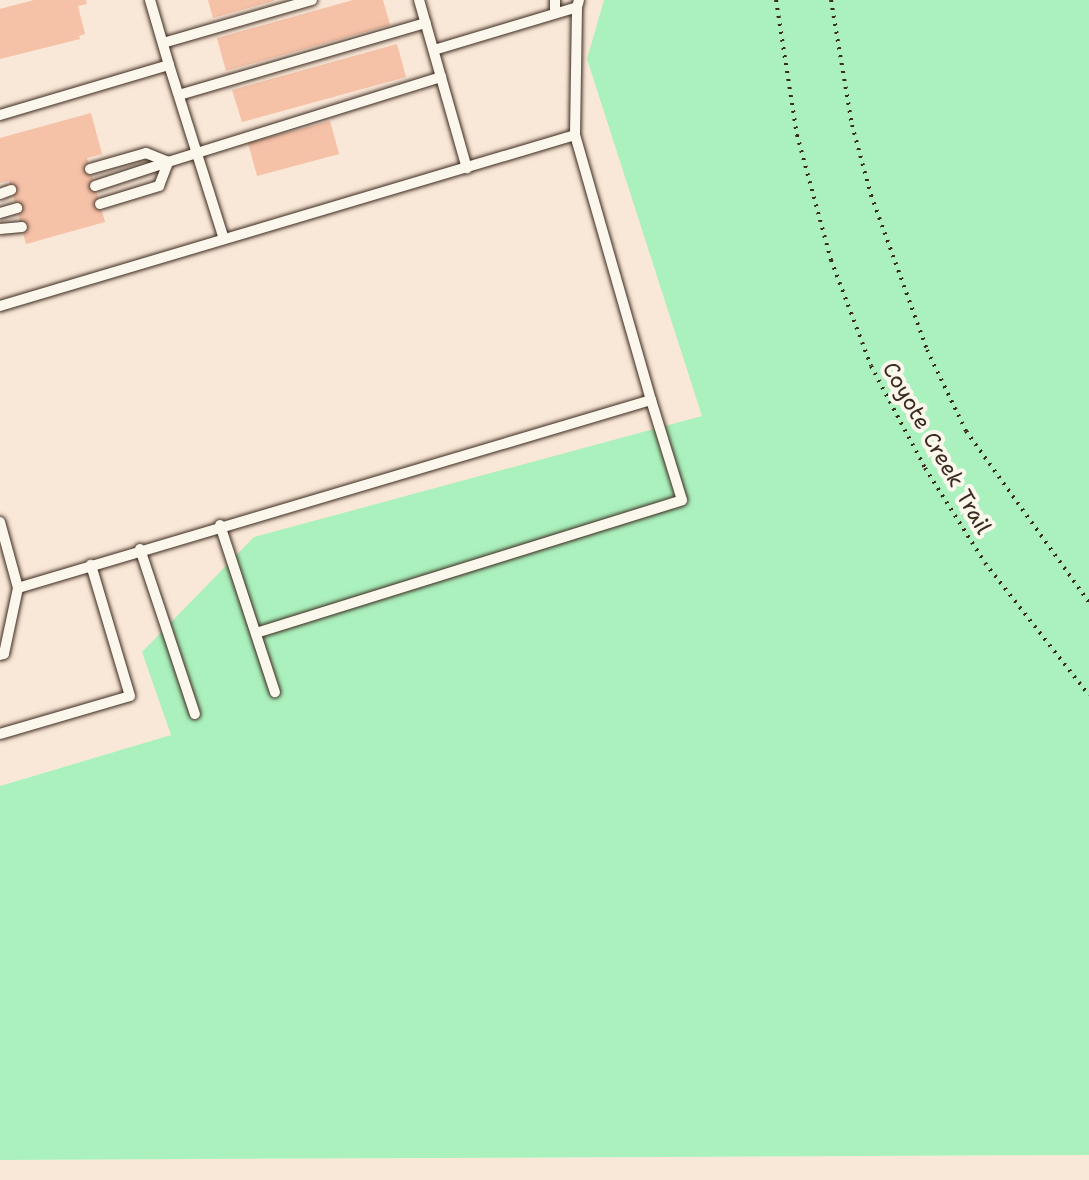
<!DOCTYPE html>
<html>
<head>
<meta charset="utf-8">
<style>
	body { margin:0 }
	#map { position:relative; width:1089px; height:1180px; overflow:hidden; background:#fbf7ec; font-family:"Shantell Sans",sans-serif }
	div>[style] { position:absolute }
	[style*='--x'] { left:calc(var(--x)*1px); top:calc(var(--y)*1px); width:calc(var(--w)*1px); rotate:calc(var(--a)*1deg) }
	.built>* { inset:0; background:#f9e7d7 }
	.green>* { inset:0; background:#abf1bd }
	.building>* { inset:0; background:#f5c1a7 }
	.path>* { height:4px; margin-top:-2px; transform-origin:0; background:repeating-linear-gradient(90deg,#3b2a1e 0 2px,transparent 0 8px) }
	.roads { filter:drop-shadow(0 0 2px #3b2a1e) drop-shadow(0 0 2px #3b2a1e) }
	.lane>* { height:10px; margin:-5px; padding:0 5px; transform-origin:5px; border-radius:5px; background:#fbf7ec }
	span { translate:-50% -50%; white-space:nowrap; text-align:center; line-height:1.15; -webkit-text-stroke:8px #fbf7ec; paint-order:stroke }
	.street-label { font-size:22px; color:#3b2a1e }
</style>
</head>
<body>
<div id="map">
	<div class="built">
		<div style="clip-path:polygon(0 0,612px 0,769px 556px,0 786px)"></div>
		<div style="clip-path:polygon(1089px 1155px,1089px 1180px,0 1180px,0 1160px)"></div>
	</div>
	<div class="green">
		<div style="clip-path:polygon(604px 0,1089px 0,1089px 1155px,0 1160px,0 786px,171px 735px,142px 652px,254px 537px,702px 416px,587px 59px)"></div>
	</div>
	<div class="building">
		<div style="clip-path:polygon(34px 0,86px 0,87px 4px,78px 6px,85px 34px,79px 36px,80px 39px,0 59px,0 9px)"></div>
		<div style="clip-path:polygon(208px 0,274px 0,274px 1px,213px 18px)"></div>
		<div style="clip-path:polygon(353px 0,383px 0,390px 25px,226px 71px,217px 38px)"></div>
		<div style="clip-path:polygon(397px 44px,406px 77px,242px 122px,232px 90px)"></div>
		<div style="clip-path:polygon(91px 113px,102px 154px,87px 158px,105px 222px,26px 244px,9px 181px,0 183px,0 138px)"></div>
		<div style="clip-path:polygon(330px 121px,339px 154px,257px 176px,248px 143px)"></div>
	</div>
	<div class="path">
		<div style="--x:776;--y:0;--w:137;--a:81.2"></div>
		<div style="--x:797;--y:135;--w:130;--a:74.8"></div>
		<div style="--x:831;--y:260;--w:113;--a:69.3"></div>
		<div style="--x:871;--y:366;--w:115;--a:62.1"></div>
		<div style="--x:925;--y:468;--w:112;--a:57.7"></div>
		<div style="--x:985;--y:563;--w:168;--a:51.8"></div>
		<div style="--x:831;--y:0;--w:127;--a:80.5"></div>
		<div style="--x:852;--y:125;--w:73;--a:74.8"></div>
		<div style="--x:871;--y:195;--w:165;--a:70.1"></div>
		<div style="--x:927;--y:350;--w:90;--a:64.3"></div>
		<div style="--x:966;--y:431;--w:211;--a:54.3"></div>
	</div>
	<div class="roads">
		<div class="lane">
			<div style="--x:419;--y:0;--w:175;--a:74.1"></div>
			<div style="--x:555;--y:0;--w:13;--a:90"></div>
			<div style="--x:163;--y:43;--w:155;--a:-16.1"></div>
			<div style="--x:434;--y:50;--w:149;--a:-16.7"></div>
			<div style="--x:577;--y:7;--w:7;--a:-74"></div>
			<div style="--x:169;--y:65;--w:182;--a:72.5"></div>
			<div style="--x:179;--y:95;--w:257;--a:-16.3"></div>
			<div style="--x:0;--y:115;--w:176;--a:-16.5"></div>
			<div style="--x:169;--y:65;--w:68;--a:-106.3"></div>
			<div style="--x:575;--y:135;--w:128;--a:-89.1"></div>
			<div style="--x:90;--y:169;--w:58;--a:-15.9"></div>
			<div style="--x:146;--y:153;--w:24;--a:22"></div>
			<div style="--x:168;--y:162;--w:286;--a:-17.3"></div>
			<div style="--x:95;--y:186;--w:77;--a:-18.2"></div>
			<div style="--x:0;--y:194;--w:12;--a:-20"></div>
			<div style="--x:100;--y:204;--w:62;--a:-17"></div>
			<div style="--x:159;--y:186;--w:26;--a:-69"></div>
			<div style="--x:0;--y:213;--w:18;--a:-16"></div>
			<div style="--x:0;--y:229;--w:22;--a:-5"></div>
			<div style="--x:0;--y:306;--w:600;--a:-16.56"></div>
			<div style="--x:575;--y:135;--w:276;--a:74"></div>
			<div style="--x:651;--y:400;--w:660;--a:163.46"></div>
			<div style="--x:0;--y:522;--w:68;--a:74.7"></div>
			<div style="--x:18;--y:588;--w:67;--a:102"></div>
			<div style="--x:4;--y:654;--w:4;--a:166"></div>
			<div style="--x:220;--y:525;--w:176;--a:71.8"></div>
			<div style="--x:140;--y:549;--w:174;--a:71.6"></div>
			<div style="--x:256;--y:633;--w:446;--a:-17.3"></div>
			<div style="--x:682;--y:500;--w:105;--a:-107.2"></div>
			<div style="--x:0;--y:734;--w:135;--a:-16.3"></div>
			<div style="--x:130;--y:696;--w:137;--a:-106.6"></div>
		</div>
	</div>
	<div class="street-label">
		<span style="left:937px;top:448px;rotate:60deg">Coyote Creek Trail</span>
	</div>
</div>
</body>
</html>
